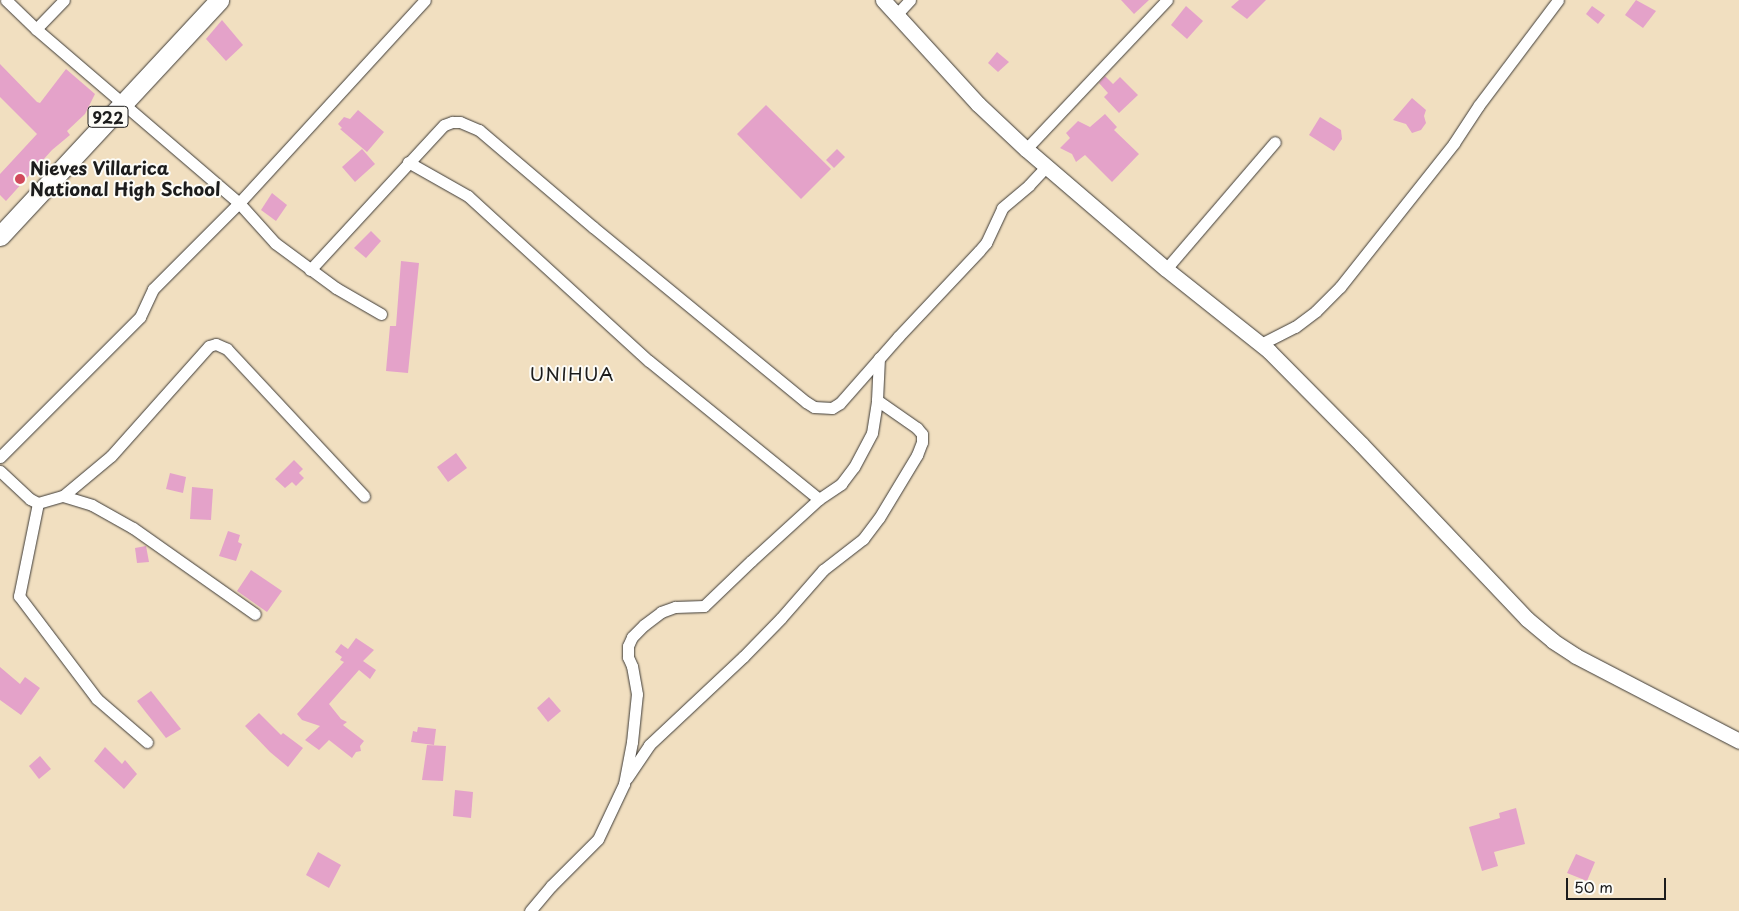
<!DOCTYPE html>
<html>
<head>
<meta charset="utf-8">
<style>
	body { margin:0 }
	#map { position:relative; width:1739px; height:911px; overflow:hidden; background:#f1dfc0; font-family:"Playpen Sans",sans-serif }
	div>[style] { position:absolute }
	[style*='--x'] { left:calc(var(--x)*1px); top:calc(var(--y)*1px); width:calc(var(--w)*1px); rotate:calc(var(--a)*1deg) }
	.building>* { inset:0; background:#e4a2c9 }
	.roads { filter:drop-shadow(0 0 1px #3c3935) drop-shadow(0 0 1px #3c3935) }
	.minor>* { height:11px; margin:-5.5px; padding:0 5.5px; transform-origin:5.5px; border-radius:5.5px; background:#fff }
	.tertiary>* { height:15px; margin:-7.5px; padding:0 7.5px; transform-origin:7.5px; border-radius:7.5px; background:#fff }
	.primary>* { height:19px; margin:-9.5px; padding:0 9.5px; transform-origin:9.5px; border-radius:9.5px; background:#fff }
	.dots>* { width:14px; height:14px; translate:-50% -50%; box-sizing:border-box; border:2px solid #fdfcf7; border-radius:50% }
	span { translate:-50% -50%; white-space:nowrap; text-align:center; line-height:1.15; -webkit-text-stroke:4px #fdfcf7; paint-order:stroke }
	.shield-label span { padding:1px 4px; background:#fdfcf7; border:1px solid; border-radius:4px; -webkit-text-stroke-width:0 }
	.shield-label { font-size:16px; color:#1c1c1c; font-weight:700 }
	.poi-label { font-size:18px; color:#1c1c1c; font-weight:700 }
	.left { translate:0 -50%; text-align:left }
	.neighbourhood-label { font-size:19px; color:#1c1c1c; letter-spacing:1px }
	.scale { position:absolute; left:1566px; top:878px; width:100px; height:22px; box-sizing:border-box; border:2px solid #1c1c1c; border-top:0; padding-left:6px; font-size:15px; line-height:18px; white-space:nowrap; color:#1c1c1c; -webkit-text-stroke:4px #fdfcf7; paint-order:stroke }
</style>
</head>
<body>
<div id="map">
	<div class="building">
		<div style="clip-path:polygon(1121px 0,1149px 0,1134px 14px)"></div>
		<div style="clip-path:polygon(1239px 0,1266px 0,1247px 19px,1231px 7px)"></div>
		<div style="clip-path:polygon(1636px 0,1656px 11px,1643px 28px,1625px 15px)"></div>
		<div style="clip-path:polygon(1186px 6px,1203px 21px,1187px 39px,1171px 25px)"></div>
		<div style="clip-path:polygon(1592px 6px,1605px 15px,1598px 24px,1586px 14px)"></div>
		<div style="clip-path:polygon(222px 20px,243px 45px,226px 61px,206px 39px)"></div>
		<div style="clip-path:polygon(997px 52px,1009px 62px,998px 72px,988px 63px)"></div>
		<div style="clip-path:polygon(0 64px,37px 102px,40px 103px,66px 69px,95px 94px,85px 114px,67px 131px,70px 135px,52px 150px,6px 201px,0 195px,0 174px,37px 134px,0 97px)"></div>
		<div style="clip-path:polygon(1105px 76px,1113px 84px,1120px 77px,1138px 95px,1119px 113px,1104px 97px,1108px 93px,1099px 83px)"></div>
		<div style="clip-path:polygon(1412px 98px,1426px 110px,1424px 116px,1426px 123px,1421px 130px,1412px 133px,1406px 124px,1393px 120px)"></div>
		<div style="clip-path:polygon(766px 105px,831px 169px,801px 199px,737px 134px)"></div>
		<div style="clip-path:polygon(358px 110px,384px 132px,367px 152px,340px 129px,342px 128px,338px 124px,344px 117px,350px 119px)"></div>
		<div style="clip-path:polygon(1105px 114px,1117px 127px,1114px 130px,1139px 154px,1112px 182px,1085px 155px,1076px 162px,1072px 154px,1060px 148px,1070px 138px,1066px 133px,1078px 121px,1090px 127px)"></div>
		<div style="clip-path:polygon(1320px 117px,1341px 130px,1342px 139px,1334px 151px,1309px 135px)"></div>
		<div style="clip-path:polygon(362px 149px,375px 164px,355px 182px,342px 167px)"></div>
		<div style="clip-path:polygon(837px 149px,845px 157px,834px 168px,826px 160px)"></div>
		<div style="clip-path:polygon(272px 193px,287px 205px,276px 221px,261px 210px)"></div>
		<div style="clip-path:polygon(371px 231px,381px 241px,366px 258px,354px 248px)"></div>
		<div style="clip-path:polygon(401px 261px,419px 263px,408px 373px,386px 371px,390px 326px,396px 326px)"></div>
		<div style="clip-path:polygon(456px 453px,467px 468px,448px 482px,437px 467px)"></div>
		<div style="clip-path:polygon(294px 460px,303px 469px,299px 473px,304px 478px,296px 486px,292px 482px,285px 488px,275px 479px)"></div>
		<div style="clip-path:polygon(170px 473px,186px 477px,183px 493px,166px 489px)"></div>
		<div style="clip-path:polygon(192px 487px,213px 489px,211px 520px,190px 519px)"></div>
		<div style="clip-path:polygon(228px 531px,240px 535px,238px 542px,242px 544px,236px 561px,219px 556px)"></div>
		<div style="clip-path:polygon(146px 546px,149px 562px,137px 563px,135px 548px)"></div>
		<div style="clip-path:polygon(251px 570px,282px 591px,267px 612px,237px 591px)"></div>
		<div style="clip-path:polygon(356px 638px,374px 650px,363px 661px,376px 670px,370px 679px,359px 670px,329px 704px,341px 719px,347px 722px,343px 725px,364px 741px,360px 746px,361px 751px,356px 752px,352px 758px,329px 740px,319px 750px,305px 740px,320px 726px,302px 720px,297px 714px,344px 662px,340px 660px,342px 657px,335px 652px,341px 644px,348px 649px)"></div>
		<div style="clip-path:polygon(0 667px,20px 684px,25px 677px,40px 688px,21px 715px,0 700px)"></div>
		<div style="clip-path:polygon(151px 691px,181px 729px,166px 738px,137px 701px)"></div>
		<div style="clip-path:polygon(549px 697px,561px 711px,548px 722px,537px 708px)"></div>
		<div style="clip-path:polygon(259px 713px,281px 735px,283px 733px,303px 748px,288px 767px,270px 752px,245px 726px)"></div>
		<div style="clip-path:polygon(418px 727px,436px 729px,434px 745px,411px 742px,413px 731px,417px 732px)"></div>
		<div style="clip-path:polygon(427px 745px,446px 746px,443px 781px,422px 780px)"></div>
		<div style="clip-path:polygon(105px 747px,122px 764px,125px 760px,137px 774px,124px 789px,94px 761px)"></div>
		<div style="clip-path:polygon(40px 756px,51px 769px,39px 779px,29px 766px)"></div>
		<div style="clip-path:polygon(455px 790px,473px 792px,471px 818px,453px 816px)"></div>
		<div style="clip-path:polygon(1516px 808px,1525px 844px,1494px 852px,1498px 866px,1482px 871px,1469px 827px,1500px 818px,1499px 813px)"></div>
		<div style="clip-path:polygon(318px 852px,341px 865px,329px 888px,306px 875px)"></div>
		<div style="clip-path:polygon(1576px 854px,1595px 862px,1587px 881px,1567px 873px)"></div>
	</div>
	<div class="roads">
		<div class="minor">
			<div style="--x:6;--y:0;--w:42;--a:44"></div>
			<div style="--x:36;--y:29;--w:267;--a:40.6"></div>
			<div style="--x:239;--y:203;--w:54;--a:48"></div>
			<div style="--x:275;--y:243;--w:76;--a:36.4"></div>
			<div style="--x:336;--y:288;--w:52;--a:30"></div>
			<div style="--x:897;--y:14;--w:19;--a:-47"></div>
			<div style="--x:36;--y:29;--w:40;--a:-46"></div>
			<div style="--x:1026;--y:149;--w:205;--a:-46.6"></div>
			<div style="--x:408;--y:162;--w:69;--a:29.5"></div>
			<div style="--x:468;--y:196;--w:245;--a:42.4"></div>
			<div style="--x:649;--y:361;--w:219;--a:39.1"></div>
			<div style="--x:1166;--y:269;--w:167;--a:-49.4"></div>
			<div style="--x:310;--y:270;--w:197;--a:-47.3"></div>
			<div style="--x:444;--y:125;--w:9;--a:-21"></div>
			<div style="--x:452;--y:122;--w:8;--a:0"></div>
			<div style="--x:460;--y:122;--w:21;--a:23"></div>
			<div style="--x:479;--y:130;--w:150;--a:40.4"></div>
			<div style="--x:593;--y:227;--w:276;--a:39.4"></div>
			<div style="--x:806;--y:402;--w:9;--a:32"></div>
			<div style="--x:814;--y:407;--w:18;--a:3"></div>
			<div style="--x:832;--y:408;--w:9;--a:-32"></div>
			<div style="--x:840;--y:403;--w:88;--a:-48.7"></div>
			<div style="--x:898;--y:337;--w:118;--a:-46.7"></div>
			<div style="--x:979;--y:251;--w:11;--a:-49"></div>
			<div style="--x:986;--y:243;--w:38;--a:-65"></div>
			<div style="--x:1002;--y:208;--w:35;--a:-40"></div>
			<div style="--x:1029;--y:185;--w:25;--a:-47"></div>
			<div style="--x:1261;--y:344;--w:38;--a:-27"></div>
			<div style="--x:1295;--y:327;--w:26;--a:-37"></div>
			<div style="--x:1316;--y:311;--w:34;--a:-45"></div>
			<div style="--x:1340;--y:287;--w:184;--a:-51.6"></div>
			<div style="--x:1454;--y:143;--w:45;--a:-56.7"></div>
			<div style="--x:1479;--y:105;--w:131;--a:-53"></div>
			<div style="--x:0;--y:457;--w:198;--a:-45"></div>
			<div style="--x:140;--y:317;--w:31;--a:-65"></div>
			<div style="--x:153;--y:289;--w:122;--a:-45"></div>
			<div style="--x:239;--y:203;--w:275;--a:-47.5"></div>
			<div style="--x:0;--y:471;--w:41;--a:43"></div>
			<div style="--x:30;--y:499;--w:9;--a:27"></div>
			<div style="--x:38;--y:503;--w:26;--a:-16"></div>
			<div style="--x:63;--y:496;--w:30;--a:17"></div>
			<div style="--x:92;--y:505;--w:47;--a:29.3"></div>
			<div style="--x:133;--y:528;--w:149;--a:35.2"></div>
			<div style="--x:63;--y:496;--w:62;--a:-39.8"></div>
			<div style="--x:111;--y:456;--w:147;--a:-48.3"></div>
			<div style="--x:209;--y:346;--w:7;--a:-16"></div>
			<div style="--x:216;--y:344;--w:12;--a:24"></div>
			<div style="--x:227;--y:349;--w:201;--a:47"></div>
			<div style="--x:38;--y:503;--w:95;--a:101.5"></div>
			<div style="--x:19;--y:596;--w:129;--a:52.9"></div>
			<div style="--x:97;--y:699;--w:66;--a:40.7"></div>
			<div style="--x:627;--y:778;--w:40;--a:-56"></div>
			<div style="--x:649;--y:745;--w:129;--a:-43.1"></div>
			<div style="--x:743;--y:657;--w:54;--a:-45.7"></div>
			<div style="--x:781;--y:618;--w:64;--a:-48.8"></div>
			<div style="--x:823;--y:570;--w:51;--a:-37.8"></div>
			<div style="--x:863;--y:539;--w:26;--a:-53"></div>
			<div style="--x:879;--y:518;--w:74;--a:-58.9"></div>
			<div style="--x:917;--y:455;--w:14;--a:-69"></div>
			<div style="--x:922;--y:442;--w:8;--a:-90"></div>
			<div style="--x:922;--y:434;--w:8;--a:-130"></div>
			<div style="--x:917;--y:428;--w:49;--a:-145"></div>
			<div style="--x:530;--y:911;--w:33;--a:-50"></div>
			<div style="--x:551;--y:886;--w:66;--a:-45"></div>
			<div style="--x:598;--y:839;--w:61;--a:-64.7"></div>
			<div style="--x:624;--y:784;--w:43;--a:-79.2"></div>
			<div style="--x:632;--y:742;--w:48;--a:-84.1"></div>
			<div style="--x:637;--y:694;--w:28;--a:-100"></div>
			<div style="--x:632;--y:666;--w:10;--a:-114"></div>
			<div style="--x:628;--y:657;--w:11;--a:-90"></div>
			<div style="--x:628;--y:646;--w:10;--a:-66"></div>
			<div style="--x:632;--y:637;--w:17;--a:-45"></div>
			<div style="--x:644;--y:625;--w:21;--a:-37"></div>
			<div style="--x:661;--y:612;--w:15;--a:-20"></div>
			<div style="--x:675;--y:607;--w:29;--a:-2"></div>
			<div style="--x:704;--y:606;--w:65;--a:-43.8"></div>
			<div style="--x:751;--y:561;--w:92;--a:-42.4"></div>
			<div style="--x:819;--y:499;--w:27;--a:-34"></div>
			<div style="--x:841;--y:484;--w:21;--a:-53"></div>
			<div style="--x:854;--y:467;--w:38;--a:-62"></div>
			<div style="--x:872;--y:433;--w:33;--a:-81"></div>
			<div style="--x:877;--y:400;--w:42;--a:-87.3"></div>
		</div>
		<div class="tertiary">
			<div style="--x:883;--y:0;--w:141;--a:47.6"></div>
			<div style="--x:978;--y:104;--w:66;--a:43.2"></div>
			<div style="--x:1026;--y:149;--w:184;--a:40.6"></div>
			<div style="--x:1166;--y:269;--w:132;--a:38.5"></div>
			<div style="--x:1269;--y:351;--w:131;--a:45.3"></div>
			<div style="--x:1361;--y:444;--w:241;--a:46.5"></div>
			<div style="--x:1527;--y:619;--w:34;--a:40"></div>
			<div style="--x:1553;--y:641;--w:27;--a:33"></div>
			<div style="--x:1576;--y:656;--w:184;--a:27.5"></div>
		</div>
		<div class="primary">
			<div style="--x:0;--y:236;--w:322;--a:-47.1"></div>
		</div>
	</div>
	<div class="dots">
		<div style="left:20px;top:179px;background:#d1495b"></div>
	</div>
	<div class="shield-label">
		<span style="left:108px;top:117px">922</span>
	</div>
	<div class="poi-label">
		<span class="left" style="left:30px;top:179px">Nieves Villarica<br>National High School</span>
	</div>
	<div class="neighbourhood-label">
		<span style="left:572px;top:374px">UNIHUA</span>
	</div>
	<div class="scale">50 m</div>
</div>
</body>
</html>
